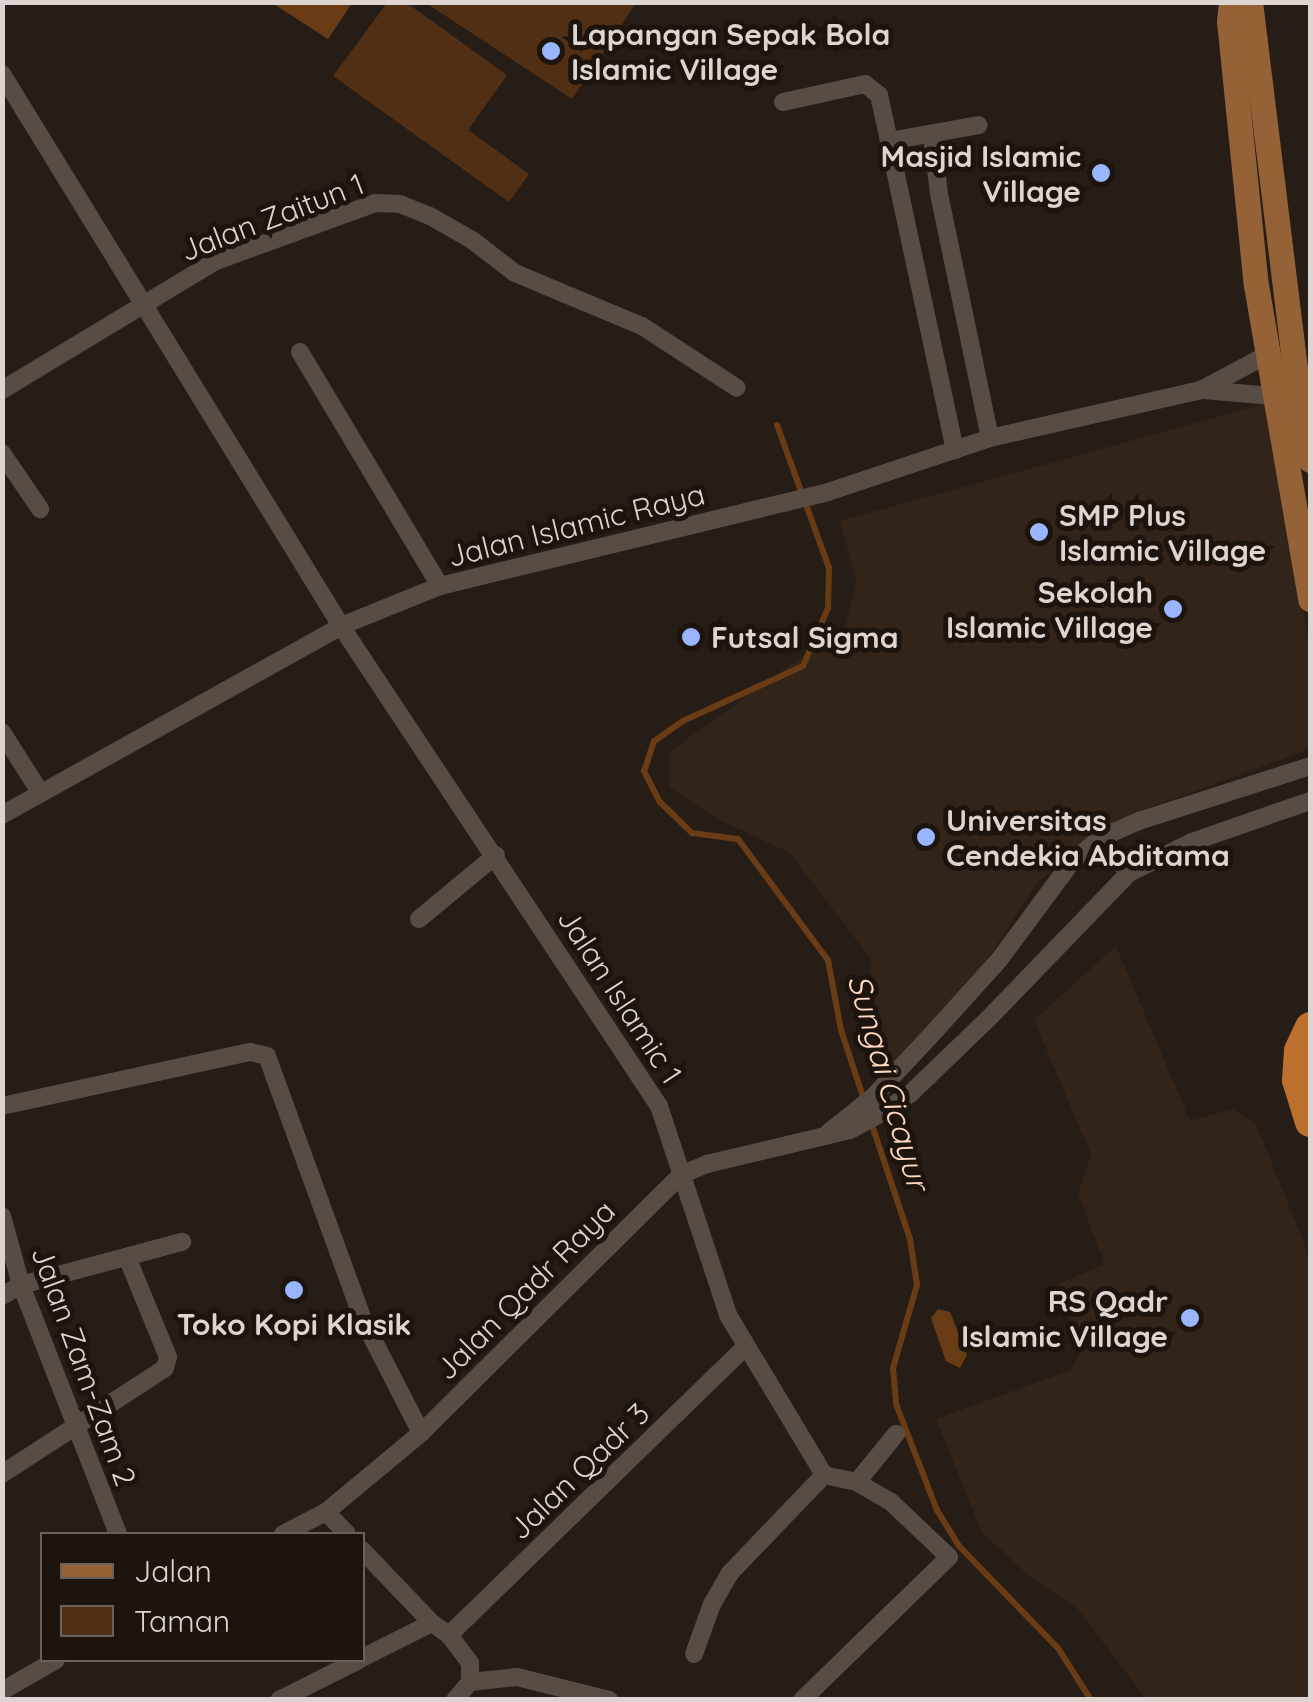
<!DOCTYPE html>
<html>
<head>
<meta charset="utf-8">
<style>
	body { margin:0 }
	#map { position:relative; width:1313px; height:1702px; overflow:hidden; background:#271d17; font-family:Quicksand,sans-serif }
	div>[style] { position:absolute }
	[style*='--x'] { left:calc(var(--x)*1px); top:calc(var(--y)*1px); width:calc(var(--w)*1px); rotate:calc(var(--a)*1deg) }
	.built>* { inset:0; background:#332419 }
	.green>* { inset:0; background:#512f14 }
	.water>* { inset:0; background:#6a3c15 }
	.stream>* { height:6px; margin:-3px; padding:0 3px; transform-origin:3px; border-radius:3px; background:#6a3c15 }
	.street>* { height:18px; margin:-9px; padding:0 9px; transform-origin:9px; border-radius:9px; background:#584d45 }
	.primary>* { height:25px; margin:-12.5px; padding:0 12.5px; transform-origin:12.5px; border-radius:12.5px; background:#956237 }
	.highway>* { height:30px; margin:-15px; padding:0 15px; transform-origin:15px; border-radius:15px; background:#bd702e }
	.dots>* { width:28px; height:28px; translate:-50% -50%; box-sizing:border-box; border:5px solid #1d140e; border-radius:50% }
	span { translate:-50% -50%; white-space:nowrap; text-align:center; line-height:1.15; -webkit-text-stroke:10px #1d140e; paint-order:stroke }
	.poi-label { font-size:30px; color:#dcd5d1; font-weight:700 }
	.left { translate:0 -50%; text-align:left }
	.right { translate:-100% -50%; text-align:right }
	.street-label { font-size:30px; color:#dcd5d1 }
	.water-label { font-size:32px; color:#ffdac1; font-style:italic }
	.frame { position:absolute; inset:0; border:5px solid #dcd5d1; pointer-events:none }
	.legend { position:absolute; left:40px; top:1532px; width:325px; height:130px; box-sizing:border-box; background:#1d140e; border:2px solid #69615c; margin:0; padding:12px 18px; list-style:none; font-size:30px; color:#dcd5d1 }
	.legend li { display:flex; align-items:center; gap:20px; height:50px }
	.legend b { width:50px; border:2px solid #69615c }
</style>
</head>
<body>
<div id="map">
	<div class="built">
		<div style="clip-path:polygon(1268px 403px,1310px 649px,1310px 749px,1118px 819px,1038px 882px,967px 990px,882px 1093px,870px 958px,790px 853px,722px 821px,670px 788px,669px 752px,845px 626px,857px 582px,840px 521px)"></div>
		<div style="clip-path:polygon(1116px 946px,1190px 1121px,1233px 1109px,1256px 1124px,1310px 1258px,1310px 1699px,1146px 1699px,1077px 1608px,1027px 1574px,982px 1532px,936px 1419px,1071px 1370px,1080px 1353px,1059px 1284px,1105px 1264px,1078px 1194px,1091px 1154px,1034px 1020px)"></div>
	</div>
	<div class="green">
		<div style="clip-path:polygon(387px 3px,407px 3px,507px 75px,468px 130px,529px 174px,509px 202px,333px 76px)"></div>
		<div style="clip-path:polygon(426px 3px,636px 3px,572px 99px)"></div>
	</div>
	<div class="water">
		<div style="clip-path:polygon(272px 3px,352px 3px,328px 39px)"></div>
		<div style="clip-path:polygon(938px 1309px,950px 1312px,967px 1355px,960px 1368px,946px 1361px,931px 1318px)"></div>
	</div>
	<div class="stream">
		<div style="--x:777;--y:425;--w:152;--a:70"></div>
		<div style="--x:829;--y:568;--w:40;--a:91.4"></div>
		<div style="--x:828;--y:608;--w:63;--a:113.3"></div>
		<div style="--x:803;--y:666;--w:132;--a:155.4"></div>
		<div style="--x:683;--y:721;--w:35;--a:145"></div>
		<div style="--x:654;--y:741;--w:32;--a:108"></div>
		<div style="--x:644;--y:771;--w:35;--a:63"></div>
		<div style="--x:660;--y:802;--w:45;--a:44.1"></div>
		<div style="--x:692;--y:833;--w:46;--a:7.4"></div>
		<div style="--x:738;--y:839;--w:151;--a:53.4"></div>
		<div style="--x:828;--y:960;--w:71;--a:79.5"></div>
		<div style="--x:841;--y:1030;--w:77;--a:71.8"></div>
		<div style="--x:870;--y:1119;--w:126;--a:71.6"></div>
		<div style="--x:910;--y:1239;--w:47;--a:81.3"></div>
		<div style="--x:917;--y:1285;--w:86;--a:106.1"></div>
		<div style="--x:893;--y:1368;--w:36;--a:85"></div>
		<div style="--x:896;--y:1404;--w:114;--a:68.9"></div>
		<div style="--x:937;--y:1510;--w:42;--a:58.6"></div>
		<div style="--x:959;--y:1546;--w:142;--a:45.9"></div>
		<div style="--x:1058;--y:1648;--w:62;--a:57.6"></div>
	</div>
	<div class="street">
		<div style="--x:2;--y:74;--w:648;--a:58.44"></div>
		<div style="--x:341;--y:626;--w:576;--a:56.48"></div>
		<div style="--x:659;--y:1106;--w:220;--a:71.7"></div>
		<div style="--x:728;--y:1315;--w:187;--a:59"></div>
		<div style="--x:824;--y:1475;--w:136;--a:133.8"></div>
		<div style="--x:730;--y:1573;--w:36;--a:120"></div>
		<div style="--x:712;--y:1604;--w:53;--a:109.8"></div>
		<div style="--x:783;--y:102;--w:84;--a:-12.4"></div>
		<div style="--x:865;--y:84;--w:18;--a:38"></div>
		<div style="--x:879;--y:95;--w:47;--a:77.7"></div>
		<div style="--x:932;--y:135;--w:59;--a:83.2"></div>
		<div style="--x:939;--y:194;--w:249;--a:78.2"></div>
		<div style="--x:300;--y:352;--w:273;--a:59.1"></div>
		<div style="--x:2;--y:390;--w:250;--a:-31.1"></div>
		<div style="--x:216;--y:261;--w:169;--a:-20"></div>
		<div style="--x:375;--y:203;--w:25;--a:2"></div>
		<div style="--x:400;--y:204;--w:32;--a:22"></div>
		<div style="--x:430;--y:216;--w:48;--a:29.7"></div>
		<div style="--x:472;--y:240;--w:54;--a:37.5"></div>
		<div style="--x:515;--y:273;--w:138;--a:22.7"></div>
		<div style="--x:642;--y:326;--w:113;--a:33.1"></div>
		<div style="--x:1204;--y:390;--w:69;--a:5"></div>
		<div style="--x:955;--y:450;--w:316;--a:-102.1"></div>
		<div style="--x:889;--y:141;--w:91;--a:-10.1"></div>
		<div style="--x:2;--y:453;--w:68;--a:55.8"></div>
		<div style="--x:2;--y:732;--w:71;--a:57.7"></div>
		<div style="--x:2;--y:815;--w:388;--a:-29.1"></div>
		<div style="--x:341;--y:626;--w:107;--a:-22"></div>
		<div style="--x:440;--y:586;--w:399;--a:-13.6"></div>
		<div style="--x:828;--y:492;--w:171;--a:-18.4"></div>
		<div style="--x:990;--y:438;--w:216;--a:-12.8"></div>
		<div style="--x:1201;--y:390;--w:76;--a:-28.2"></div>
		<div style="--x:1100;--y:838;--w:45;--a:50.4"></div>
		<div style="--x:419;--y:919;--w:100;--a:-39.7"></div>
		<div style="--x:2;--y:1106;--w:254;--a:-12.3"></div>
		<div style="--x:250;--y:1052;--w:17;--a:13"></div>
		<div style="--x:267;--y:1056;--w:281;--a:70"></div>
		<div style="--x:363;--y:1320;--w:127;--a:62.8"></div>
		<div style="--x:829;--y:1132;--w:56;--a:-38.5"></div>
		<div style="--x:873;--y:1097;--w:89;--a:-46.8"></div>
		<div style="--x:934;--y:1032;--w:97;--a:-47.9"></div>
		<div style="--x:999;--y:960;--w:119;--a:-53.5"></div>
		<div style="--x:1070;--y:864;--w:40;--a:-41"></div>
		<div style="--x:1100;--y:838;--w:43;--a:-23.6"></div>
		<div style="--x:1139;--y:821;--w:180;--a:-17.8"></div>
		<div style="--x:2;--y:1216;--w:72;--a:74.6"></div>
		<div style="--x:21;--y:1285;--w:267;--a:68.7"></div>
		<div style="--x:2;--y:1296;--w:22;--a:-30"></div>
		<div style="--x:21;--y:1285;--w:167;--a:-15"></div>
		<div style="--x:2;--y:1474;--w:194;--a:-33"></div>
		<div style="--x:165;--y:1368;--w:11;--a:-75"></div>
		<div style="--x:168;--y:1357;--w:108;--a:-112.3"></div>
		<div style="--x:857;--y:1482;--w:62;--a:-50.9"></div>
		<div style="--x:326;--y:1512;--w:30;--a:46"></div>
		<div style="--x:283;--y:1534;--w:48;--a:-27.1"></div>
		<div style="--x:326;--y:1512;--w:124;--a:-39.7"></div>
		<div style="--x:421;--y:1433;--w:366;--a:-44.8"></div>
		<div style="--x:681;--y:1175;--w:28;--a:-23"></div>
		<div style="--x:707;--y:1164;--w:147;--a:-13.4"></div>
		<div style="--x:850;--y:1130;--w:34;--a:-28"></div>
		<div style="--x:880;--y:1114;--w:36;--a:-34"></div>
		<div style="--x:910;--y:1094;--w:108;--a:-43.9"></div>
		<div style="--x:988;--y:1019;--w:203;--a:-46"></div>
		<div style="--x:1129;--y:873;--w:70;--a:-26.2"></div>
		<div style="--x:1192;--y:842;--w:125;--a:-19.2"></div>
		<div style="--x:362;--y:1550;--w:101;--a:46.2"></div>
		<div style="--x:432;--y:1623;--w:21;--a:35"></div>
		<div style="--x:449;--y:1635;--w:35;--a:53"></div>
		<div style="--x:470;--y:1663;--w:19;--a:90"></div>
		<div style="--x:470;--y:1682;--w:23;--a:130"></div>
		<div style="--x:449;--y:1635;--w:414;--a:-44.2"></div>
		<div style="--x:362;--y:1658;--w:78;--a:-26.6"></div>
		<div style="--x:470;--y:1682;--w:47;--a:-6.1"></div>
		<div style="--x:517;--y:1677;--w:95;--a:14"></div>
		<div style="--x:2;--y:1691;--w:62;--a:-29.9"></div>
		<div style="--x:279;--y:1700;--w:89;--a:-26.6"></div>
		<div style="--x:802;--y:1700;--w:205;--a:-44.2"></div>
		<div style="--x:949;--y:1557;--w:80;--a:-136.5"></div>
		<div style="--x:891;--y:1502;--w:39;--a:-150"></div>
		<div style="--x:857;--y:1482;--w:34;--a:-168"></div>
	</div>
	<div class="primary">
		<div style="--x:1231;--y:2;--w:19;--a:96"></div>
		<div style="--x:1229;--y:21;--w:265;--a:84.2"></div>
		<div style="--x:1256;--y:285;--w:319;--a:80.2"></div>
		<div style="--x:1250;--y:2;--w:393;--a:83"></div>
		<div style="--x:1298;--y:392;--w:69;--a:80"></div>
	</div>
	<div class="highway">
		<div style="--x:1310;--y:1027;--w:26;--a:115"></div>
		<div style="--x:1299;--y:1051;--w:29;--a:94"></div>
		<div style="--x:1297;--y:1080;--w:44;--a:72.8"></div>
	</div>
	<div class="dots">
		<div style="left:551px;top:51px;background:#99b5fd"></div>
		<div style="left:1101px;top:173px;background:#99b5fd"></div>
		<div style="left:1039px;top:532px;background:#99b5fd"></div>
		<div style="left:1173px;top:609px;background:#99b5fd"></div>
		<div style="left:691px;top:637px;background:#99b5fd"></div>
		<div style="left:926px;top:837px;background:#99b5fd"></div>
		<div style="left:294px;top:1290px;background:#99b5fd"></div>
		<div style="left:1190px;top:1318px;background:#99b5fd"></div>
	</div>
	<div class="poi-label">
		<span class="left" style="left:571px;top:51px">Lapangan Sepak Bola<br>Islamic Village</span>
		<span class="right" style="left:1081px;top:173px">Masjid Islamic<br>Village</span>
		<span class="left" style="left:1059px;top:532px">SMP Plus<br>Islamic Village</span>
		<span class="right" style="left:1153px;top:609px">Sekolah<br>Islamic Village</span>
		<span class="left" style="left:711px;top:637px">Futsal Sigma</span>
		<span class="left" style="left:946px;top:837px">Universitas<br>Cendekia Abditama</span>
		<span class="right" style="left:1168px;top:1318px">RS Qadr<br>Islamic Village</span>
		<span style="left:294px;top:1324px">Toko Kopi Klasik</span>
	</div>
	<div class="street-label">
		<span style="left:272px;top:217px;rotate:-21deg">Jalan Zaitun 1</span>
		<span style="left:576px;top:525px;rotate:-14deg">Jalan Islamic Raya</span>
		<span style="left:620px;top:996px;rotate:57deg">Jalan Islamic 1</span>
		<span style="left:525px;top:1290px;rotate:-45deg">Jalan Qadr Raya</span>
		<span style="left:84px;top:1366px;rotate:70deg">Jalan Zam-Zam 2</span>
		<span style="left:579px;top:1471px;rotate:-44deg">Jalan Qadr 3</span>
	</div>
	<div class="water-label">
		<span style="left:889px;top:1082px;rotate:74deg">Sungai Cicayur</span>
	</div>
	<div class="frame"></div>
	<ul class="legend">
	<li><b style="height:12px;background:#956237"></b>Jalan</li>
	<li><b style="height:28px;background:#512f14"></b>Taman</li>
	</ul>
</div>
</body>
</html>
